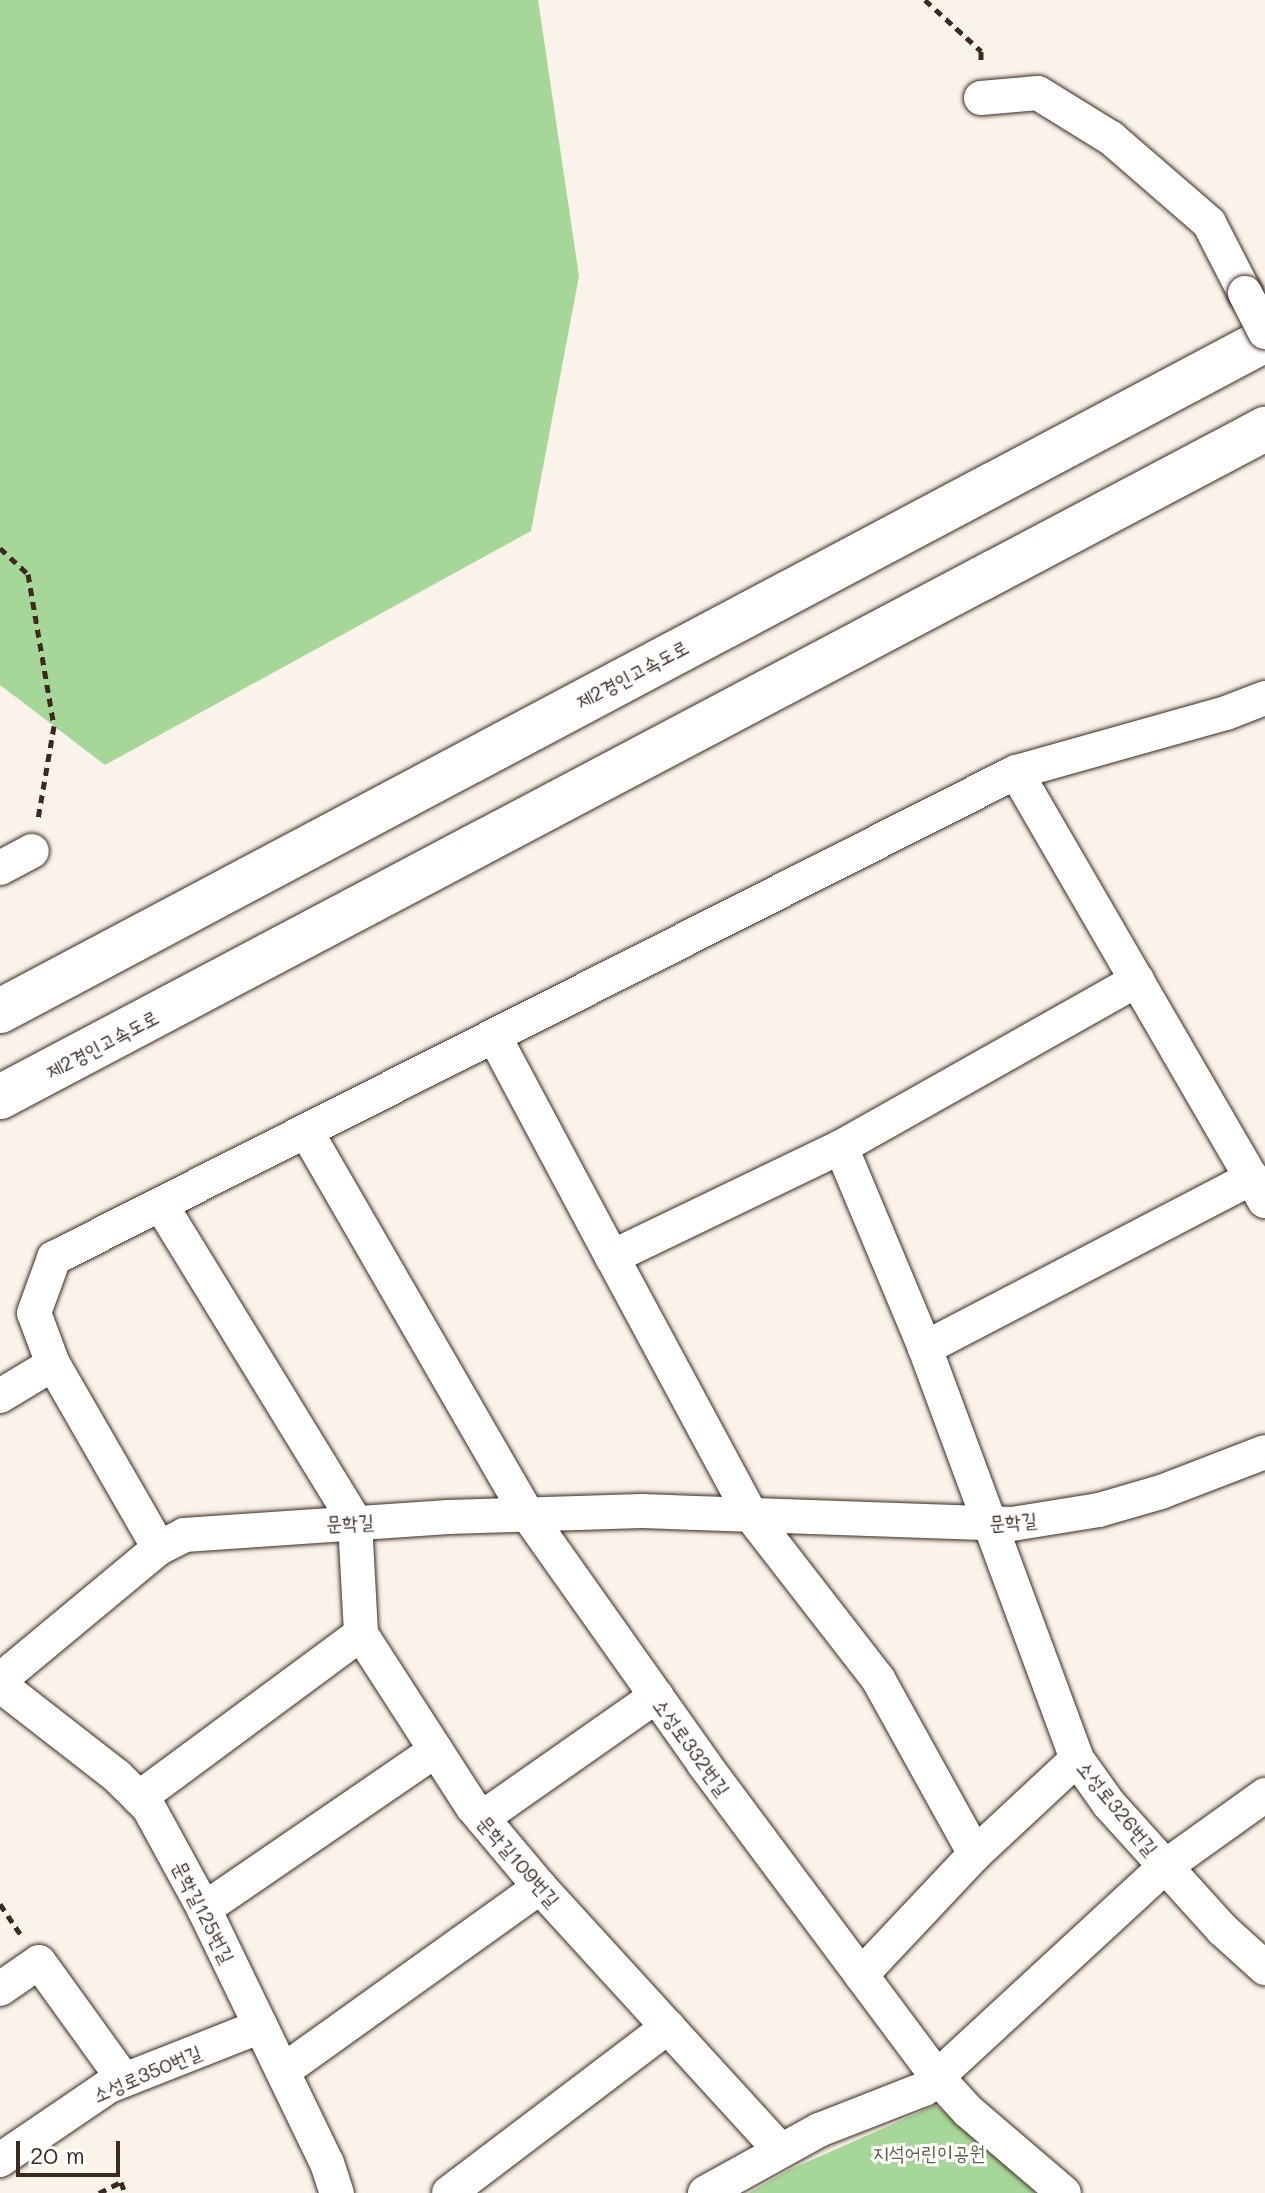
<!DOCTYPE html>
<html>
<head>
<meta charset="utf-8">
<style>
	body { margin:0 }
	#map { position:relative; width:1265px; height:2193px; overflow:hidden; background:#f9f3ea; font-family:Mali,"Poor Story",sans-serif }
	div>[style] { position:absolute }
	[style*='--x'] { left:calc(var(--x)*1px); top:calc(var(--y)*1px); width:calc(var(--w)*1px); rotate:calc(var(--a)*1deg) }
	.green>* { inset:0; background:#a7d798 }
	.path>* { height:5px; margin-top:-2.5px; transform-origin:0; background:repeating-linear-gradient(90deg,#3b2a1e 0 8px,transparent 0 14px) }
	.roads { filter:drop-shadow(0 0 2px #3b2a1e) drop-shadow(0 0 2px #3b2a1e) }
	.minor>* { height:34px; margin:-17px; padding:0 17px; transform-origin:17px; border-radius:17px; background:#fff }
	.motorway>* { height:44px; margin:-22px; padding:0 22px; transform-origin:22px; border-radius:22px; background:#fff }
	.bridges { filter:drop-shadow(0 0 2px #3b2a1e) drop-shadow(0 0 2px #3b2a1e) }
	.minor-bridge>* { height:34px; margin:-17px; padding:0 17px; transform-origin:17px; border-radius:17px; background:#fff }
	span { translate:-50% -50%; white-space:nowrap; text-align:center; line-height:1.15; -webkit-text-stroke:6px #fff; paint-order:stroke }
	.street-label { font-size:20px; color:#3b2a1e }
	.park-label { font-size:20px; color:#5b5e43 }
	.scale { position:absolute; left:16px; top:2141px; width:104px; height:36px; box-sizing:border-box; border:4px solid #3b2a1e; border-top:0; padding-left:10px; font-size:24px; line-height:28px; white-space:nowrap; color:#3b2a1e; -webkit-text-stroke:6px #fff; paint-order:stroke }
</style>
</head>
<body>
<div id="map">
	<div class="green">
		<div style="clip-path:polygon(0 0,538px 0,579px 276px,531px 531px,105px 765px,0 685px)"></div>
		<div style="clip-path:polygon(936px 2105px,1036px 2193px,749px 2193px,789px 2170px)"></div>
	</div>
	<div class="path">
		<div style="--x:925;--y:0;--w:76;--a:42.3"></div>
		<div style="--x:981;--y:51;--w:14;--a:90"></div>
		<div style="--x:0;--y:548;--w:38;--a:43"></div>
		<div style="--x:28;--y:574;--w:154;--a:80.3"></div>
		<div style="--x:54;--y:726;--w:94;--a:99.8"></div>
		<div style="--x:0;--y:1904;--w:37;--a:56"></div>
		<div style="--x:99;--y:2193;--w:25;--a:-27"></div>
		<div style="--x:121;--y:2182;--w:12;--a:70"></div>
	</div>
	<div class="roads">
		<div class="minor">
			<div style="--x:981;--y:98;--w:57;--a:-5"></div>
			<div style="--x:1038;--y:93;--w:86;--a:31.7"></div>
			<div style="--x:1111;--y:138;--w:130;--a:40.9"></div>
			<div style="--x:1209;--y:223;--w:79;--a:62.8"></div>
			<div style="--x:1265;--y:698;--w:42;--a:159"></div>
			<div style="--x:1226;--y:713;--w:218;--a:164.3"></div>
			<div style="--x:1016;--y:772;--w:496;--a:59.9"></div>
			<div style="--x:0;--y:868;--w:36;--a:-28"></div>
			<div style="--x:494;--y:1036;--w:251;--a:61.9"></div>
			<div style="--x:306;--y:1131;--w:444;--a:60"></div>
			<div style="--x:528;--y:1515;--w:305;--a:54.7"></div>
			<div style="--x:704;--y:1764;--w:390;--a:53.3"></div>
			<div style="--x:937;--y:2077;--w:46;--a:47.6"></div>
			<div style="--x:968;--y:2111;--w:126;--a:40.5"></div>
			<div style="--x:841;--y:1147;--w:218;--a:67.3"></div>
			<div style="--x:925;--y:1348;--w:438;--a:69.7"></div>
			<div style="--x:1077;--y:1759;--w:55;--a:54.6"></div>
			<div style="--x:1109;--y:1804;--w:170;--a:47.9"></div>
			<div style="--x:1223;--y:1930;--w:57;--a:42.1"></div>
			<div style="--x:161;--y:1205;--w:372;--a:58.5"></div>
			<div style="--x:355;--y:1522;--w:112;--a:86.9"></div>
			<div style="--x:361;--y:1634;--w:205;--a:57.2"></div>
			<div style="--x:472;--y:1806;--w:106;--a:50"></div>
			<div style="--x:540;--y:1887;--w:356;--a:47.6"></div>
			<div style="--x:925;--y:1348;--w:369;--a:-27.5"></div>
			<div style="--x:0;--y:1396;--w:62;--a:-31.1"></div>
			<div style="--x:159;--y:1548;--w:212;--a:-119.9"></div>
			<div style="--x:53;--y:1364;--w:54;--a:-110.4"></div>
			<div style="--x:34;--y:1313;--w:59;--a:-70"></div>
			<div style="--x:54;--y:1258;--w:1078;--a:-26.8"></div>
			<div style="--x:0;--y:1680;--w:207;--a:-39.7"></div>
			<div style="--x:159;--y:1548;--w:28;--a:-27"></div>
			<div style="--x:184;--y:1535;--w:265;--a:-3.9"></div>
			<div style="--x:448;--y:1517;--w:194;--a:-1.8"></div>
			<div style="--x:642;--y:1511;--w:370;--a:2"></div>
			<div style="--x:1012;--y:1524;--w:88;--a:-9.1"></div>
			<div style="--x:1099;--y:1510;--w:65;--a:-16.2"></div>
			<div style="--x:1161;--y:1492;--w:111;--a:-21"></div>
			<div style="--x:0;--y:1685;--w:148;--a:37.9"></div>
			<div style="--x:117;--y:1776;--w:45;--a:45"></div>
			<div style="--x:149;--y:1808;--w:115;--a:61.4"></div>
			<div style="--x:204;--y:1909;--w:282;--a:64.2"></div>
			<div style="--x:327;--y:2163;--w:32;--a:72"></div>
			<div style="--x:139;--y:1798;--w:276;--a:-36.5"></div>
			<div style="--x:482;--y:1818;--w:213;--a:-35"></div>
			<div style="--x:975;--y:1854;--w:200;--a:-119"></div>
			<div style="--x:878;--y:1679;--w:207;--a:-127.8"></div>
			<div style="--x:751;--y:1515;--w:293;--a:-118.3"></div>
			<div style="--x:612;--y:1257;--w:254;--a:-25.7"></div>
			<div style="--x:841;--y:1147;--w:340;--a:-29.4"></div>
			<div style="--x:204;--y:1909;--w:281;--a:-34.4"></div>
			<div style="--x:861;--y:1975;--w:166;--a:-46.7"></div>
			<div style="--x:975;--y:1854;--w:139;--a:-43"></div>
			<div style="--x:0;--y:1989;--w:47;--a:-34.7"></div>
			<div style="--x:39;--y:1962;--w:145;--a:54.2"></div>
			<div style="--x:283;--y:2071;--w:316;--a:-35.6"></div>
			<div style="--x:0;--y:2160;--w:132;--a:-34.2"></div>
			<div style="--x:109;--y:2086;--w:163;--a:-21.5"></div>
			<div style="--x:449;--y:2193;--w:275;--a:-37.2"></div>
			<div style="--x:705;--y:2193;--w:130;--a:-28.9"></div>
			<div style="--x:819;--y:2130;--w:113;--a:-21.3"></div>
			<div style="--x:924;--y:2089;--w:329;--a:-42.7"></div>
			<div style="--x:1166;--y:1866;--w:122;--a:-35.6"></div>
		</div>
		<div class="motorway">
			<div style="--x:0;--y:1011;--w:1432;--a:-27.94"></div>
			<div style="--x:0;--y:1097;--w:1431;--a:-27.84"></div>
		</div>
	</div>
	<div class="bridges">
		<div class="minor-bridge">
			<div style="--x:1245;--y:293;--w:44;--a:62.9"></div>
		</div>
	</div>
	<div class="street-label">
		<span style="left:632px;top:674px;rotate:-28deg">제2경인고속도로</span>
		<span style="left:102px;top:1044px;rotate:-28deg">제2경인고속도로</span>
		<span style="left:1013px;top:1521px;rotate:-5deg">문학길</span>
		<span style="left:350px;top:1522px;rotate:-3deg">문학길</span>
		<span style="left:692px;top:1747px;rotate:54deg">소성로332번길</span>
		<span style="left:1118px;top:1808px;rotate:51deg">소성로326번길</span>
		<span style="left:519px;top:1861px;rotate:49deg">문학길109번길</span>
		<span style="left:204px;top:1912px;rotate:63deg">문학길125번길</span>
		<span style="left:147px;top:2073px;rotate:-23deg">소성로350번길</span>
	</div>
	<div class="park-label">
		<span style="left:929px;top:2152px">지석어린이공원</span>
	</div>
	<div class="scale">20 m</div>
</div>
</body>
</html>
